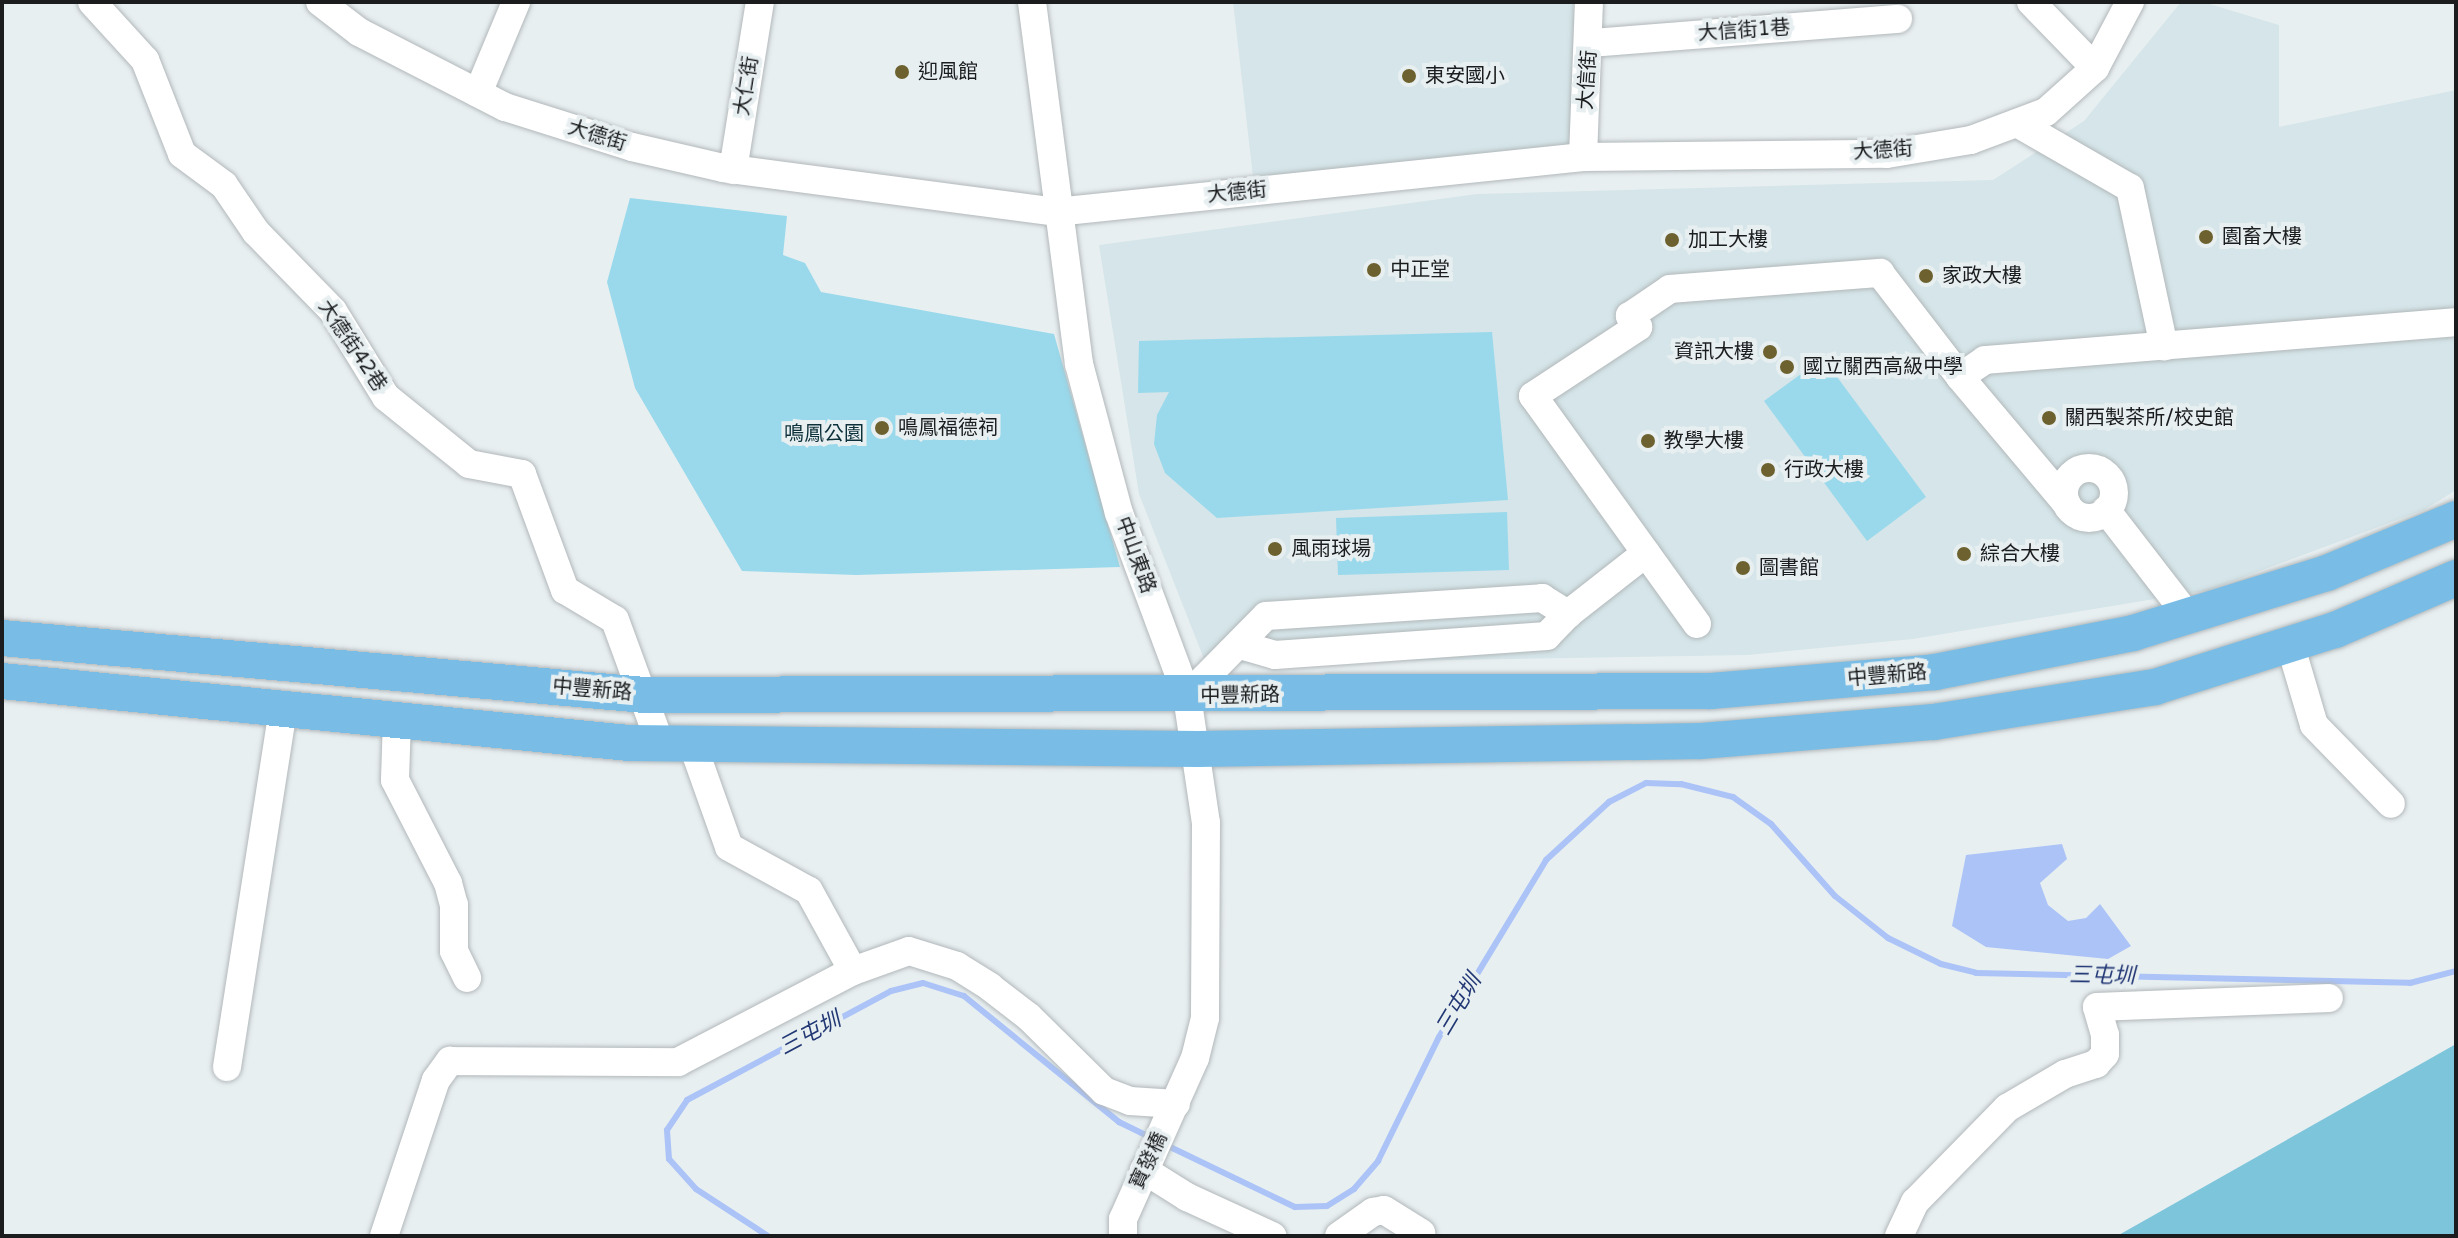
<!DOCTYPE html>
<html>
<head>
<meta charset="utf-8">
<style>
	body { margin:0 }
	#map { position:relative; width:2458px; height:1238px; overflow:hidden; background:#e8eff1; font-family:"Varela Round","Noto Sans TC",sans-serif }
	div>[style] { position:absolute }
	[style*='--x'] { left:calc(var(--x)*1px); top:calc(var(--y)*1px); width:calc(var(--w)*1px); rotate:calc(var(--a)*1deg) }
	.built>* { inset:0; background:#d5e5e9 }
	.green>* { inset:0; background:#99d9eb }
	.forest>* { inset:0; background:#7dc5da }
	.water>* { inset:0; background:#abc3f7 }
	.stream>* { height:6px; margin:-3px; padding:0 3px; transform-origin:3px; border-radius:3px; background:#abc3f7 }
	.roads { filter:drop-shadow(0 0 2px #b2b8ba) drop-shadow(0 0 2px #b2b8ba) }
	.minor>* { height:28px; margin:-14px; padding:0 14px; transform-origin:14px; border-radius:14px; background:#fff }
	.minor>.ring { margin:-14px; padding:0; box-sizing:content-box; background:none; border:28px solid #fff; border-radius:50% }
	.major>* { height:36px; margin:-18px; padding:0 18px; transform-origin:18px; border-radius:18px; background:#79bde6 }
	.dots>* { width:22px; height:22px; translate:-50% -50%; box-sizing:border-box; border:4px solid #e8eff1; border-radius:50% }
	span { translate:-50% -50%; white-space:nowrap; text-align:center; line-height:1.15; -webkit-text-stroke:8px #e8eff1; paint-order:stroke }
	.street-label { font-size:20px; color:#1a1c1d }
	.poi-label { font-size:20px; color:#1a1c1d }
	.left { translate:0 -50%; text-align:left }
	.right { translate:-100% -50%; text-align:right }
	.park-label { font-size:20px; color:#0d313a }
	.water-label { font-size:22px; color:#223875; font-style:italic }
	.frame { position:absolute; inset:0; border:4px solid #1a1c1d; pointer-events:none }
</style>
</head>
<body>
<div id="map">
	<div class="built">
		<div style="clip-path:polygon(1233px 2px,1573px 2px,1581px 149px,1253px 177px)"></div>
		<div style="clip-path:polygon(2181px 2px,2203px 2px,2279px 25px,2279px 127px,2456px 90px,2456px 490px,2424px 510px,2209px 590px,1913px 639px,1748px 655px,1206px 664px,1139px 494px,1099px 245px,1477px 194px,1993px 180px,2084px 121px)"></div>
	</div>
	<div class="green">
		<div style="clip-path:polygon(630px 198px,787px 216px,783px 255px,805px 263px,821px 292px,1054px 334px,1120px 567px,856px 575px,742px 571px,635px 388px,607px 282px)"></div>
		<div style="clip-path:polygon(1492px 332px,1508px 500px,1217px 518px,1165px 473px,1154px 444px,1157px 415px,1169px 392px,1138px 393px,1139px 341px)"></div>
		<div style="clip-path:polygon(1823px 358px,1926px 497px,1867px 541px,1764px 401px)"></div>
		<div style="clip-path:polygon(1507px 512px,1509px 570px,1338px 575px,1336px 518px)"></div>
	</div>
	<div class="forest">
		<div style="clip-path:polygon(2456px 1044px,2456px 1236px,2117px 1236px)"></div>
	</div>
	<div class="water">
		<div style="clip-path:polygon(2062px 844px,2067px 859px,2040px 883px,2048px 905px,2068px 921px,2086px 918px,2100px 904px,2131px 946px,2108px 959px,1986px 947px,1952px 926px,1966px 855px)"></div>
	</div>
	<div class="stream">
		<div style="--x:1166;--y:1145;--w:143;--a:25.7"></div>
		<div style="--x:1295;--y:1207;--w:32;--a:-2"></div>
		<div style="--x:1327;--y:1206;--w:32;--a:-32"></div>
		<div style="--x:1354;--y:1189;--w:37;--a:-49"></div>
		<div style="--x:1378;--y:1161;--w:138;--a:-63.8"></div>
		<div style="--x:1439;--y:1037;--w:207;--a:-58.8"></div>
		<div style="--x:1546;--y:860;--w:86;--a:-42.6"></div>
		<div style="--x:1609;--y:802;--w:42;--a:-27.2"></div>
		<div style="--x:1646;--y:783;--w:35;--a:2"></div>
		<div style="--x:1681;--y:784;--w:54;--a:14"></div>
		<div style="--x:1733;--y:797;--w:47;--a:35.4"></div>
		<div style="--x:1771;--y:824;--w:96;--a:48.4"></div>
		<div style="--x:1835;--y:896;--w:68;--a:38.4"></div>
		<div style="--x:1888;--y:938;--w:59;--a:26.1"></div>
		<div style="--x:1941;--y:964;--w:36;--a:14"></div>
		<div style="--x:1976;--y:973;--w:434;--a:1.3"></div>
		<div style="--x:2410;--y:983;--w:48;--a:-14.6"></div>
		<div style="--x:768;--y:1236;--w:86;--a:-146.9"></div>
		<div style="--x:696;--y:1189;--w:40;--a:-132"></div>
		<div style="--x:669;--y:1159;--w:29;--a:-94"></div>
		<div style="--x:667;--y:1130;--w:36;--a:-56"></div>
		<div style="--x:687;--y:1100;--w:231;--a:-28.1"></div>
		<div style="--x:891;--y:991;--w:33;--a:-14"></div>
		<div style="--x:923;--y:983;--w:43;--a:17.6"></div>
		<div style="--x:964;--y:996;--w:200;--a:39.1"></div>
		<div style="--x:1119;--y:1122;--w:37;--a:26"></div>
	</div>
	<div class="roads">
		<div class="minor">
			<div style="--x:92;--y:2;--w:79;--a:47.6"></div>
			<div style="--x:145;--y:60;--w:101;--a:68.5"></div>
			<div style="--x:182;--y:154;--w:52;--a:36.4"></div>
			<div style="--x:224;--y:185;--w:57;--a:55.8"></div>
			<div style="--x:256;--y:232;--w:110;--a:45.7"></div>
			<div style="--x:333;--y:311;--w:101;--a:58.4"></div>
			<div style="--x:386;--y:397;--w:107;--a:38.9"></div>
			<div style="--x:469;--y:464;--w:54;--a:10.7"></div>
			<div style="--x:522;--y:474;--w:124;--a:69.7"></div>
			<div style="--x:565;--y:590;--w:58;--a:31"></div>
			<div style="--x:615;--y:620;--w:131;--a:69.9"></div>
			<div style="--x:320;--y:2;--w:49;--a:37.6"></div>
			<div style="--x:359;--y:32;--w:164;--a:27.2"></div>
			<div style="--x:505;--y:107;--w:133;--a:17.5"></div>
			<div style="--x:632;--y:147;--w:93;--a:13"></div>
			<div style="--x:723;--y:168;--w:336;--a:7.5"></div>
			<div style="--x:1056;--y:212;--w:530;--a:-5.96"></div>
			<div style="--x:1583;--y:157;--w:304;--a:-0.6"></div>
			<div style="--x:1887;--y:154;--w:85;--a:-9.5"></div>
			<div style="--x:1971;--y:140;--w:80;--a:-20.5"></div>
			<div style="--x:2046;--y:112;--w:66;--a:-41.9"></div>
			<div style="--x:2095;--y:68;--w:75;--a:-62.1"></div>
			<div style="--x:1032;--y:2;--w:365;--a:82.6"></div>
			<div style="--x:1079;--y:364;--w:154;--a:75"></div>
			<div style="--x:1119;--y:513;--w:195;--a:69.6"></div>
			<div style="--x:1187;--y:696;--w:128;--a:81.5"></div>
			<div style="--x:1206;--y:823;--w:195;--a:90.3"></div>
			<div style="--x:1205;--y:1018;--w:41;--a:104"></div>
			<div style="--x:1195;--y:1058;--w:176;--a:114.1"></div>
			<div style="--x:1123;--y:1219;--w:17;--a:90"></div>
			<div style="--x:2031;--y:2;--w:92;--a:45.9"></div>
			<div style="--x:1591;--y:43;--w:308;--a:-4.5"></div>
			<div style="--x:478;--y:93;--w:99;--a:-67.3"></div>
			<div style="--x:2017;--y:123;--w:130;--a:29.9"></div>
			<div style="--x:2130;--y:188;--w:162;--a:77.9"></div>
			<div style="--x:1583;--y:157;--w:155;--a:-87.8"></div>
			<div style="--x:733;--y:170;--w:170;--a:-80.9"></div>
			<div style="--x:1960;--y:377;--w:165;--a:49.9"></div>
			<div class="ring" style="left:2064px;top:468px;width:22px;height:22px"></div>
			<div style="--x:2106;--y:510;--w:134;--a:52.3"></div>
			<div style="--x:1568;--y:614;--w:99;--a:-38"></div>
			<div style="--x:1697;--y:624;--w:281;--a:-125.7"></div>
			<div style="--x:1533;--y:396;--w:126;--a:-33.3"></div>
			<div style="--x:1638;--y:327;--w:14;--a:-126"></div>
			<div style="--x:1630;--y:316;--w:48;--a:-34"></div>
			<div style="--x:1670;--y:289;--w:211;--a:-4.4"></div>
			<div style="--x:1880;--y:273;--w:131;--a:52.4"></div>
			<div style="--x:1960;--y:377;--w:30;--a:-34"></div>
			<div style="--x:1985;--y:360;--w:473;--a:-4.6"></div>
			<div style="--x:2290;--y:644;--w:84;--a:73.5"></div>
			<div style="--x:2314;--y:725;--w:110;--a:45.7"></div>
			<div style="--x:1187;--y:696;--w:112;--a:-45.4"></div>
			<div style="--x:1266;--y:616;--w:277;--a:-3.7"></div>
			<div style="--x:1542;--y:598;--w:31;--a:32"></div>
			<div style="--x:1568;--y:614;--w:30;--a:134"></div>
			<div style="--x:1547;--y:636;--w:273;--a:176"></div>
			<div style="--x:1275;--y:655;--w:36;--a:-164"></div>
			<div style="--x:397;--y:719;--w:61;--a:91.9"></div>
			<div style="--x:395;--y:780;--w:116;--a:62.8"></div>
			<div style="--x:448;--y:883;--w:23;--a:75"></div>
			<div style="--x:454;--y:905;--w:46;--a:90"></div>
			<div style="--x:454;--y:951;--w:30;--a:64"></div>
			<div style="--x:692;--y:743;--w:110;--a:70.4"></div>
			<div style="--x:729;--y:847;--w:91;--a:28.8"></div>
			<div style="--x:809;--y:891;--w:91;--a:61.2"></div>
			<div style="--x:227;--y:1067;--w:362;--a:-81.1"></div>
			<div style="--x:1144;--y:1170;--w:51;--a:32.1"></div>
			<div style="--x:1187;--y:1197;--w:94;--a:24.6"></div>
			<div style="--x:384;--y:1236;--w:164;--a:-71.6"></div>
			<div style="--x:436;--y:1080;--w:24;--a:-54"></div>
			<div style="--x:450;--y:1061;--w:228;--a:0.3"></div>
			<div style="--x:678;--y:1062;--w:197;--a:-27.5"></div>
			<div style="--x:853;--y:971;--w:59;--a:-19.7"></div>
			<div style="--x:909;--y:951;--w:50;--a:17.4"></div>
			<div style="--x:957;--y:966;--w:39;--a:32"></div>
			<div style="--x:990;--y:987;--w:49;--a:37.6"></div>
			<div style="--x:1029;--y:1017;--w:105;--a:44.6"></div>
			<div style="--x:1104;--y:1091;--w:28;--a:21"></div>
			<div style="--x:1130;--y:1101;--w:46;--a:3.7"></div>
			<div style="--x:1339;--y:1236;--w:42;--a:-35.2"></div>
			<div style="--x:1373;--y:1212;--w:11;--a:-10"></div>
			<div style="--x:1384;--y:1210;--w:44;--a:31.9"></div>
			<div style="--x:1899;--y:1236;--w:38;--a:-65"></div>
			<div style="--x:1915;--y:1202;--w:132;--a:-45.6"></div>
			<div style="--x:2007;--y:1108;--w:67;--a:-30.4"></div>
			<div style="--x:2065;--y:1074;--w:33;--a:-18"></div>
			<div style="--x:2096;--y:1064;--w:13;--a:-48"></div>
			<div style="--x:2105;--y:1054;--w:19;--a:-90"></div>
			<div style="--x:2105;--y:1035;--w:29;--a:-106"></div>
			<div style="--x:2097;--y:1007;--w:232;--a:-2.2"></div>
		</div>
		<div class="major">
			<div style="--x:2;--y:638;--w:646;--a:5.07"></div>
			<div style="--x:645;--y:695;--w:1066;--a:-0.21"></div>
			<div style="--x:1711;--y:691;--w:225;--a:-4.8"></div>
			<div style="--x:1935;--y:672;--w:202;--a:-11.1"></div>
			<div style="--x:2133;--y:633;--w:203;--a:-17.2"></div>
			<div style="--x:2327;--y:573;--w:140;--a:-22.7"></div>
			<div style="--x:2;--y:681;--w:630;--a:5.65"></div>
			<div style="--x:629;--y:743;--w:569;--a:0.6"></div>
			<div style="--x:1198;--y:749;--w:503;--a:-0.91"></div>
			<div style="--x:1701;--y:741;--w:234;--a:-4.7"></div>
			<div style="--x:1934;--y:722;--w:224;--a:-9"></div>
			<div style="--x:2155;--y:687;--w:189;--a:-17.6"></div>
			<div style="--x:2335;--y:630;--w:132;--a:-23.3"></div>
		</div>
	</div>
	<div class="dots">
		<div style="left:902px;top:72px;background:#6d622f"></div>
		<div style="left:1409px;top:76px;background:#6d622f"></div>
		<div style="left:2206px;top:237px;background:#6d622f"></div>
		<div style="left:1672px;top:240px;background:#6d622f"></div>
		<div style="left:1374px;top:270px;background:#6d622f"></div>
		<div style="left:1926px;top:276px;background:#6d622f"></div>
		<div style="left:1770px;top:352px;background:#6d622f"></div>
		<div style="left:1787px;top:367px;background:#6d622f"></div>
		<div style="left:2049px;top:418px;background:#6d622f"></div>
		<div style="left:882px;top:428px;background:#6d622f"></div>
		<div style="left:1648px;top:441px;background:#6d622f"></div>
		<div style="left:1768px;top:470px;background:#6d622f"></div>
		<div style="left:1275px;top:549px;background:#6d622f"></div>
		<div style="left:1964px;top:554px;background:#6d622f"></div>
		<div style="left:1743px;top:568px;background:#6d622f"></div>
	</div>
	<div class="street-label">
		<span style="left:1744px;top:31px;rotate:-4deg">大信街1巷</span>
		<span style="left:1588px;top:80px;rotate:-86deg">大信街</span>
		<span style="left:747px;top:86px;rotate:-81deg">大仁街</span>
		<span style="left:597px;top:136px;rotate:17deg">大德街</span>
		<span style="left:1883px;top:151px;rotate:-4deg">大德街</span>
		<span style="left:1237px;top:193px;rotate:-6deg">大德街</span>
		<span style="left:352px;top:346px;rotate:56deg">大德街42巷</span>
		<span style="left:1135px;top:555px;rotate:70deg">中山東路</span>
		<span style="left:1887px;top:676px;rotate:-5deg">中豐新路</span>
		<span style="left:592px;top:690px;rotate:5deg">中豐新路</span>
		<span style="left:1240px;top:696px;rotate:-1deg">中豐新路</span>
		<span style="left:1149px;top:1161px;rotate:-65deg">寶發橋</span>
	</div>
	<div class="poi-label">
		<span class="left" style="left:918px;top:72px">迎風館</span>
		<span class="left" style="left:1425px;top:76px">東安國小</span>
		<span class="left" style="left:2222px;top:237px">園畜大樓</span>
		<span class="left" style="left:1688px;top:240px">加工大樓</span>
		<span class="left" style="left:1390px;top:270px">中正堂</span>
		<span class="left" style="left:1942px;top:276px">家政大樓</span>
		<span class="right" style="left:1754px;top:352px">資訊大樓</span>
		<span class="left" style="left:1803px;top:367px">國立關西高級中學</span>
		<span class="left" style="left:2065px;top:418px">關西製茶所/校史館</span>
		<span class="left" style="left:898px;top:428px">鳴鳳福德祠</span>
		<span class="left" style="left:1664px;top:441px">教學大樓</span>
		<span class="left" style="left:1784px;top:470px">行政大樓</span>
		<span class="left" style="left:1291px;top:549px">風雨球場</span>
		<span class="left" style="left:1980px;top:554px">綜合大樓</span>
		<span class="left" style="left:1759px;top:568px">圖書館</span>
	</div>
	<div class="park-label">
		<span style="left:824px;top:434px">鳴鳳公園</span>
	</div>
	<div class="water-label">
		<span style="left:2102px;top:976px;rotate:1deg">三屯圳</span>
		<span style="left:1459px;top:1005px;rotate:-59deg">三屯圳</span>
		<span style="left:810px;top:1034px;rotate:-28deg">三屯圳</span>
	</div>
	<div class="frame"></div>
</div>
</body>
</html>
